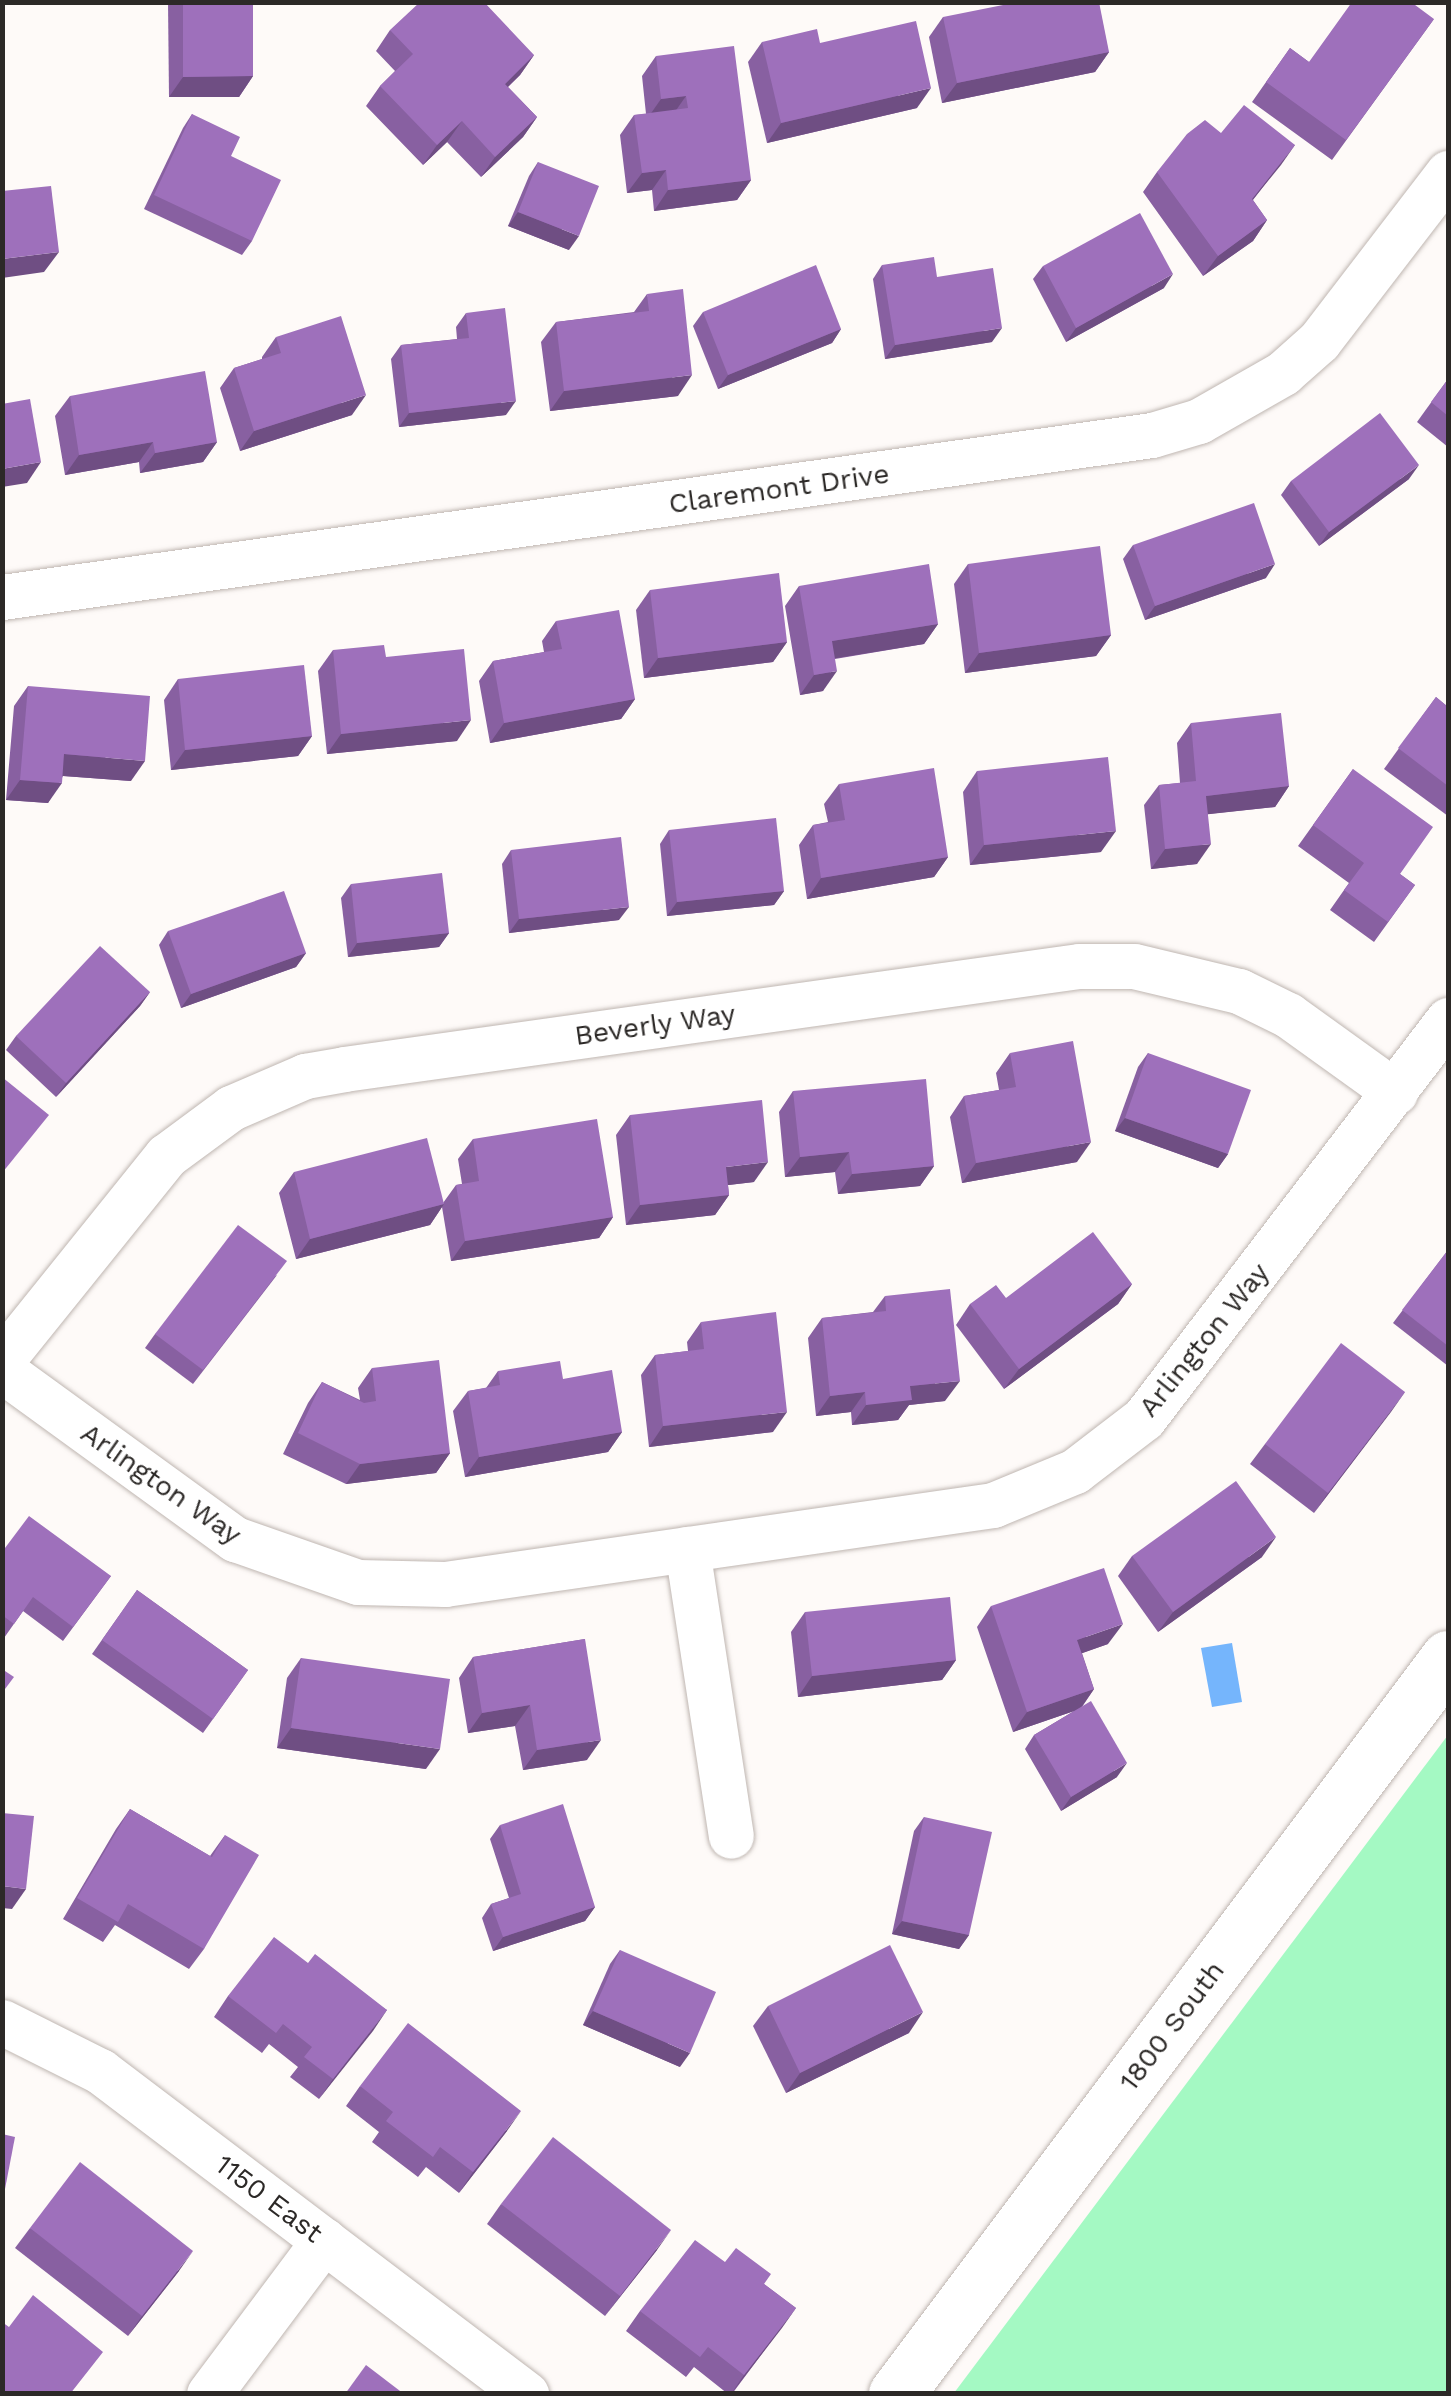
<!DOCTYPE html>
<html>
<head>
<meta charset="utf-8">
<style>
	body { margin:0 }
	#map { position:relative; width:1451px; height:2396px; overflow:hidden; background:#fefaf8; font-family:"Work Sans",sans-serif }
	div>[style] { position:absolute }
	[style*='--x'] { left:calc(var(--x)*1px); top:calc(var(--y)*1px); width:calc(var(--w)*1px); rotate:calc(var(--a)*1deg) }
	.green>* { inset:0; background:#a4f9c3 }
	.water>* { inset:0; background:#75b5fc }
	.roads { filter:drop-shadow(0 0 2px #bfb6b1) drop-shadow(0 0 2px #bfb6b1) }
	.minor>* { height:45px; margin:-22.5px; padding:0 22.5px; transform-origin:22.5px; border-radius:22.5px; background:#fff }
	.secondary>* { height:55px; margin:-27.5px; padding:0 27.5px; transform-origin:27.5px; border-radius:27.5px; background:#fff }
	.wall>* { inset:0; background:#8860a1 }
	.shaded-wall>* { inset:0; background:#6f4e83 }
	.building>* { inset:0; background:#9e70bb }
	span { translate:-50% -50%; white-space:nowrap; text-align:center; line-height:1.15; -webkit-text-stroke:8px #fff; paint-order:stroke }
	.street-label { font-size:28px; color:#2c2927 }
	.frame { position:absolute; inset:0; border:5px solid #2c2927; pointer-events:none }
</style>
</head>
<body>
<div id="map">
	<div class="green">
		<div style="clip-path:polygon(1448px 1735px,1448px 2393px,954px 2393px)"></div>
	</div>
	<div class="water">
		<div style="clip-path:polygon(1232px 1643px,1242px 1702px,1212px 1707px,1201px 1648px)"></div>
	</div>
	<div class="roads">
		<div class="minor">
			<div style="--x:2;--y:597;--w:1161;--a:-8.02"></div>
			<div style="--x:1152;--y:435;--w:49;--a:-16.6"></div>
			<div style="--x:1199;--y:421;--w:97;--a:-29.7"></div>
			<div style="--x:1283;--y:373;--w:48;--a:-41.6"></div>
			<div style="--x:1319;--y:341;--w:212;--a:-52.5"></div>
			<div style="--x:2;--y:1360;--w:262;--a:-51.2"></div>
			<div style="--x:166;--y:1156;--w:81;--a:-36.4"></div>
			<div style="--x:231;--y:1108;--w:81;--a:-23.4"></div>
			<div style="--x:305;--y:1076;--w:40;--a:-10"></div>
			<div style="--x:344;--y:1069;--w:742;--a:-7.98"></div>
			<div style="--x:1079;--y:966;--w:55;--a:0"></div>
			<div style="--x:1134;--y:966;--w:108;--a:13.4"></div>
			<div style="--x:1239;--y:991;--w:55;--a:26.1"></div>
			<div style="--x:1288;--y:1015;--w:132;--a:35.7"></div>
			<div style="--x:2;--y:1370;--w:288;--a:36"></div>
			<div style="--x:235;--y:1539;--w:130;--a:19.3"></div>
			<div style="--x:358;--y:1582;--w:87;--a:1.3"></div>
			<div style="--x:445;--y:1584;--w:554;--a:-8.2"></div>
			<div style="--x:993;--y:1505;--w:89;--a:-22.5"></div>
			<div style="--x:1075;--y:1471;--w:87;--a:-37.5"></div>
			<div style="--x:1144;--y:1418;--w:501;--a:-52.63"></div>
			<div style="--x:687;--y:1549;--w:290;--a:81.3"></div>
			<div style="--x:2;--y:2022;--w:110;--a:26.6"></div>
			<div style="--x:100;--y:2071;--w:535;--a:37.17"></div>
			<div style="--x:209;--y:2394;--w:192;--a:-53.2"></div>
		</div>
		<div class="secondary">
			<div style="--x:896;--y:2394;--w:920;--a:-53.13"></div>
		</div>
	</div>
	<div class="wall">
		<div style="clip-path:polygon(168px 2px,253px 2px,253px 76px,239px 97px,169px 97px)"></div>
		<div style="clip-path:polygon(943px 17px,1109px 52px,1095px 72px,942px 103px,929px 37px)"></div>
		<div style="clip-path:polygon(1434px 19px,1332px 160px,1252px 102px,1290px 48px,1309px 62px)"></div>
		<div style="clip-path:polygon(390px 30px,534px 55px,520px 75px,508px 87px,537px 117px,523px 137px,481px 177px,447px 142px,423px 165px,366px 106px,380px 86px,395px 71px,376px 51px)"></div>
		<div style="clip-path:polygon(762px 42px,820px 43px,917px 108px,767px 143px,748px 62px)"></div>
		<div style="clip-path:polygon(656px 56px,751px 180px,737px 200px,654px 211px,652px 190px,627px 193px,620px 135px,634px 115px,646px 114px,642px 76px)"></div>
		<div style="clip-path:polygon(192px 114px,231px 156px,252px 241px,242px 255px,144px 209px,183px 128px)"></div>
		<div style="clip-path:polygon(1221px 133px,1295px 145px,1253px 200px,1267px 220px,1253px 241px,1203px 276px,1143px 192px,1157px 172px)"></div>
		<div style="clip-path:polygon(538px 162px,569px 250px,508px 226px,529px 176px)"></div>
		<div style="clip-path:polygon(882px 265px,937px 277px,992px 342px,885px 359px,873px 279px)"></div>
		<div style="clip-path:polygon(1043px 266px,1164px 288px,1066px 342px,1033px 279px)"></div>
		<div style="clip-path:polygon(647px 294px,678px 396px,550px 411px,541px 342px,556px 322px,634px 312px)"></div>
		<div style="clip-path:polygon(703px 312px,841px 329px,832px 343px,718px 389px,693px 326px)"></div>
		<div style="clip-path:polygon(466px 313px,506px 415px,399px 427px,391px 359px,401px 345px,457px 339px,456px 327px)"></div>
		<div style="clip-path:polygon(276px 337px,352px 415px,240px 451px,220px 388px,234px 368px,262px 359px,262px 357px)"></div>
		<div style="clip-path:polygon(1448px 379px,1448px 447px,1417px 422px)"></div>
		<div style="clip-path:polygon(70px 396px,217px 442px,203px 462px,140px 473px,139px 462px,65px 475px,55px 416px)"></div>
		<div style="clip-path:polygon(1409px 479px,1319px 546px,1281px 495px,1291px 481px)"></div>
		<div style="clip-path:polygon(1133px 545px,1266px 578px,1145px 620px,1123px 559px)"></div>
		<div style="clip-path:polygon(968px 564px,1111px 635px,1096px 656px,965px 673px,954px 584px)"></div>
		<div style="clip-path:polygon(799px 586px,938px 624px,924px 644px,835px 659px,823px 691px,800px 695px,785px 606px)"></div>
		<div style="clip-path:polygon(650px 590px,787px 642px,773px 662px,644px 678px,636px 610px)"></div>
		<div style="clip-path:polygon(556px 621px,635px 699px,621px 719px,490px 743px,479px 681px,493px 661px,544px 652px,542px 641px)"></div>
		<div style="clip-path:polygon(333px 650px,386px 657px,457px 741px,327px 754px,318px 671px)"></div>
		<div style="clip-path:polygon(178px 679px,312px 736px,298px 756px,171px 770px,164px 700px)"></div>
		<div style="clip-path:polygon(28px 686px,131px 781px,63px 776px,48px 803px,6px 800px,14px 706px)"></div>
		<div style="clip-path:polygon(1436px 697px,1448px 707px,1448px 816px,1384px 769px)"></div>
		<div style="clip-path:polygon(1191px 723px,1289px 786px,1275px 807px,1208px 814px,1197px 864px,1151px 869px,1144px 805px,1159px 785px,1180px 783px,1177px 743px)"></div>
		<div style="clip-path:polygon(1353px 769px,1400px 874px,1415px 885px,1374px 942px,1330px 910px,1349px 883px,1298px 846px)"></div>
		<div style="clip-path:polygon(977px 771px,1101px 852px,970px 865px,963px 792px)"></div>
		<div style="clip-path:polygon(839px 784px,948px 857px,934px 877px,807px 899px,799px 845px,813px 825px,828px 822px,824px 804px)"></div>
		<div style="clip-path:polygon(669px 830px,784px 891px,774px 905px,667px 916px,660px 844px)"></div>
		<div style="clip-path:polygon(511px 850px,619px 920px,509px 933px,502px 864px)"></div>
		<div style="clip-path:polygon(351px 884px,449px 933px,439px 947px,348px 957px,341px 898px)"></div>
		<div style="clip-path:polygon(168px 931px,306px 953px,296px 967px,181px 1008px,159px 945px)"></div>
		<div style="clip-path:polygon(150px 992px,140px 1006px,56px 1097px,6px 1050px,16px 1036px)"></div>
		<div style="clip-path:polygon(1010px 1053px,1077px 1162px,962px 1183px,950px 1117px,964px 1096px,999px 1090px,996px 1073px)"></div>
		<div style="clip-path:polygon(1148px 1053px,1228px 1154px,1218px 1168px,1115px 1131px,1138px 1067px)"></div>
		<div style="clip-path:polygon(793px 1091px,934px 1166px,920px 1186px,838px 1194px,835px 1172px,785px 1177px,779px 1112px)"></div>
		<div style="clip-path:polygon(630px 1115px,754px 1182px,728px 1185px,729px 1195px,715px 1215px,626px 1225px,616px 1135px)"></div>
		<div style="clip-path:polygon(473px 1139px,613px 1217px,599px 1238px,451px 1261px,442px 1207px,430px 1225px,296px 1259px,279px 1193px,294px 1172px,443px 1203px,456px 1185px,462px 1184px,458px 1159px)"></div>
		<div style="clip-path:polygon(1448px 1250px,1448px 1366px,1393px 1323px)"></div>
		<div style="clip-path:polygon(277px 1275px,193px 1384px,145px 1348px,155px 1334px)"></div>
		<div style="clip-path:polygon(1132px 1284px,1118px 1304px,1004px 1389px,956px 1325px,970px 1304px,1006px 1298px)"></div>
		<div style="clip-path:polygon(885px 1296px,945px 1401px,909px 1405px,898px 1420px,852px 1425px,851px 1412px,816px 1416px,808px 1338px,822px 1318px,873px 1312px)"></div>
		<div style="clip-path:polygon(701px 1322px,773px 1432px,649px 1447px,641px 1375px,655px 1355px,688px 1351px,687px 1342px)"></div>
		<div style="clip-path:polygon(372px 1368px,450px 1453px,436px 1473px,346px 1484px,283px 1454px,308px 1403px,322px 1382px,360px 1400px,358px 1388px)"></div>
		<div style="clip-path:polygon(498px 1371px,563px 1379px,622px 1432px,608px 1452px,465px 1477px,453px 1411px,468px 1391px,486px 1388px)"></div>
		<div style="clip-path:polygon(1405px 1392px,1314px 1513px,1250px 1464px,1265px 1444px)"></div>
		<div style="clip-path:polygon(2px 1552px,111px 1576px,63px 1641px,23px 1611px,4px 1638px,2px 1636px)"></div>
		<div style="clip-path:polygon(1132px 1556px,1262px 1557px,1158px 1632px,1118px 1576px)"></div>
		<div style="clip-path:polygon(137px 1590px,248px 1670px,203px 1733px,92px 1654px)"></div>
		<div style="clip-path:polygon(991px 1606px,1108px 1644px,1082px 1653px,1094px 1689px,1082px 1707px,1117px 1777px,1061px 1811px,1025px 1749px,1034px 1735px,1074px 1711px,1013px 1732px,977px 1627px)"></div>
		<div style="clip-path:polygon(805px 1612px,956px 1660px,942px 1680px,798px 1697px,791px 1632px)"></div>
		<div style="clip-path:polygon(585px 1639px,587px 1760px,523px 1770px,515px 1726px,468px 1733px,459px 1678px,473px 1657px)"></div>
		<div style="clip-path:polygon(301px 1658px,426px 1769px,277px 1748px,287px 1678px)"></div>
		<div style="clip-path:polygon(130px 1809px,210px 1856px,225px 1835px,204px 1949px,189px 1969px,115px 1925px,103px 1942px,63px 1919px,116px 1829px)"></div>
		<div style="clip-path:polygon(924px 1817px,969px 1935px,959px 1949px,892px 1934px,914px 1831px)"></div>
		<div style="clip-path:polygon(500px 1825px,595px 1907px,585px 1921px,493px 1951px,482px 1918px,491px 1904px,509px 1898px,490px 1839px)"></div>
		<div style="clip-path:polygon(620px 1950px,680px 2067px,583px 2025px,610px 1964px)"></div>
		<div style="clip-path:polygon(308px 1963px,387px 2010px,319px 2099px,290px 2077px,298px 2067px,269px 2044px,262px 2053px,214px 2017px,228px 1996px)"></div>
		<div style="clip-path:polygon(768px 2006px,909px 2033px,786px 2093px,753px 2026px)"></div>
		<div style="clip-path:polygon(360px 2086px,507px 2131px,459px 2193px,426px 2167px,418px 2177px,372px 2142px,379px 2132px,346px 2106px)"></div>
		<div style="clip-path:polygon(501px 2204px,657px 2250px,605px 2316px,487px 2224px)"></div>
		<div style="clip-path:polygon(30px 2228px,179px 2271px,128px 2336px,15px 2248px)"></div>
		<div style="clip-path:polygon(725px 2262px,764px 2284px,796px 2308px,732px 2394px,728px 2394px,694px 2367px,686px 2377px,626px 2331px,640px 2311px)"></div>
	</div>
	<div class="shaded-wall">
		<div style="clip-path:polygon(1109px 52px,1095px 72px,942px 103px,957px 83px)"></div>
		<div style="clip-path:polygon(534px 55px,520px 75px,490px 104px,505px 84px)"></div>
		<div style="clip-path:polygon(253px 76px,239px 97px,169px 97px,183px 77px)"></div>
		<div style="clip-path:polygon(931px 88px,917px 108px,767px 143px,781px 123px)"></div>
		<div style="clip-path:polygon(686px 96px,672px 116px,647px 119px,661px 99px)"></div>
		<div style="clip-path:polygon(537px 117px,523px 137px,481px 177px,495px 157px)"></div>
		<div style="clip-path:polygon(462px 121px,447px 142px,423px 165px,437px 145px)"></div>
		<div style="clip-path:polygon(1295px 145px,1281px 165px,1237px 219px,1252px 199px)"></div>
		<div style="clip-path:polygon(666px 170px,652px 190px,627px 193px,642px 173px)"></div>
		<div style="clip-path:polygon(751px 180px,737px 200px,654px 211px,668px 190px)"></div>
		<div style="clip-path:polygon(518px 212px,579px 236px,569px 250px,508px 226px)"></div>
		<div style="clip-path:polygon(1267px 220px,1253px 241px,1203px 276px,1218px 256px)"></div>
		<div style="clip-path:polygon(59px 252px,44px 272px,2px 278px,2px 259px)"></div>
		<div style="clip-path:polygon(1173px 274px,1164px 288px,1066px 342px,1076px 328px)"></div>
		<div style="clip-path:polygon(1002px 328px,992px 342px,885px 359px,895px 345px)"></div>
		<div style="clip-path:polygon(841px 329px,832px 343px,718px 389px,728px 375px)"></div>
		<div style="clip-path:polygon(692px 375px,678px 396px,550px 411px,564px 391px)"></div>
		<div style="clip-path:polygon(366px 395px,352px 415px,240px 451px,254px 431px)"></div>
		<div style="clip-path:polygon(516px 401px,506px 415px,399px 427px,409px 413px)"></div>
		<div style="clip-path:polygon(153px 442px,139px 462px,65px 475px,79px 455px)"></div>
		<div style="clip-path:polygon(217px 442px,203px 462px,140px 473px,155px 453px)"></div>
		<div style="clip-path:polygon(41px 462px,27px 483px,2px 487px,2px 469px)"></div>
		<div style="clip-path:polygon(1419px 465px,1409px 479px,1319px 546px,1329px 532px)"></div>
		<div style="clip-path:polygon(1275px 564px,1266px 578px,1145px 620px,1155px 606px)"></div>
		<div style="clip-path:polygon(938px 624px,924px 644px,818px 661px,832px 641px)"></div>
		<div style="clip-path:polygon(1111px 635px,1096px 656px,965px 673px,979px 653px)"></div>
		<div style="clip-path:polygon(787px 642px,773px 662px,644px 678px,658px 658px)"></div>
		<div style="clip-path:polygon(837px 671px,823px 691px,800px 695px,814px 675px)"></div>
		<div style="clip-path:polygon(635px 699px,621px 719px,490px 743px,504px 723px)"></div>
		<div style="clip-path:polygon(471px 720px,457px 741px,327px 754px,341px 734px)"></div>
		<div style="clip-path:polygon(312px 736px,298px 756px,171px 770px,185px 750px)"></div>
		<div style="clip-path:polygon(64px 754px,145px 761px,131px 781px,50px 775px)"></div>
		<div style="clip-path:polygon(20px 780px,62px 783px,48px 803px,6px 800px)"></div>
		<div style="clip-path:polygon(1289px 786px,1275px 807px,1192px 816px,1206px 796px)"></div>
		<div style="clip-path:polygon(1116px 831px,1101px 852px,970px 865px,984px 845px)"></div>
		<div style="clip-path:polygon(1211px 844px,1197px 864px,1151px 869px,1165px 849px)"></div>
		<div style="clip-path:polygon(948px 857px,934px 877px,807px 899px,821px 878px)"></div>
		<div style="clip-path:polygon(784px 891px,774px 905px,667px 916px,677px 902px)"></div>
		<div style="clip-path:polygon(629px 907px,619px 920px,509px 933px,519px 919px)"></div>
		<div style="clip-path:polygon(449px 933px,439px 947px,348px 957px,357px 943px)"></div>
		<div style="clip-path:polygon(306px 953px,296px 967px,181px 1008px,191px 994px)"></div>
		<div style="clip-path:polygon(150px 992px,140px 1006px,56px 1097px,66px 1083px)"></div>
		<div style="clip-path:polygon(1125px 1118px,1228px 1154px,1218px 1168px,1115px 1131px)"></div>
		<div style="clip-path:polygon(1091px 1142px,1077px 1162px,962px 1183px,976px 1163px)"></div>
		<div style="clip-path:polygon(849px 1152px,835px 1172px,785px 1177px,800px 1157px)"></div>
		<div style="clip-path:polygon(768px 1162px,754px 1182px,712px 1187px,726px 1167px)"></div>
		<div style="clip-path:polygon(934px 1166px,920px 1186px,838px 1194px,852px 1174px)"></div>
		<div style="clip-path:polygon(729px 1195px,715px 1215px,626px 1225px,640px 1205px)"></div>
		<div style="clip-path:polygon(444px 1204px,430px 1225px,296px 1259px,310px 1239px)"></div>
		<div style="clip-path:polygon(613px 1217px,599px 1238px,451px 1261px,465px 1241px)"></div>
		<div style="clip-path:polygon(1132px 1284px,1118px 1304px,1004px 1389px,1019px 1369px)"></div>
		<div style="clip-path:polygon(960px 1381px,945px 1401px,909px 1405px,898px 1420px,852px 1425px,866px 1405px,910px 1386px)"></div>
		<div style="clip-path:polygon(865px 1392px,851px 1412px,816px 1416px,830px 1396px)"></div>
		<div style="clip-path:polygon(1405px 1392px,1391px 1412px,1314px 1513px,1328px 1493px)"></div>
		<div style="clip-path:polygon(787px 1412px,773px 1432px,649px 1447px,663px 1426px)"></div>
		<div style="clip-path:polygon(622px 1432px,608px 1452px,465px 1477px,479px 1457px)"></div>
		<div style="clip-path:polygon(450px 1453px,436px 1473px,346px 1484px,360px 1464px)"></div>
		<div style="clip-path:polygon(1276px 1537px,1262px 1557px,1158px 1632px,1173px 1612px)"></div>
		<div style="clip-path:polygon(1123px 1624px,1108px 1644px,1063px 1660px,1077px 1640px)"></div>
		<div style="clip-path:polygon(956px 1660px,942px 1680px,798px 1697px,812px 1676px)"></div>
		<div style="clip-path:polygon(1094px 1689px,1080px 1709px,1013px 1732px,1027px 1712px)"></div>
		<div style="clip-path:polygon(530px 1705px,515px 1726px,468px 1733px,482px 1713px)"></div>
		<div style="clip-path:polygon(291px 1728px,440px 1749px,426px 1769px,277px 1748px)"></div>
		<div style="clip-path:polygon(601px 1740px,587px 1760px,523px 1770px,537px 1750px)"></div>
		<div style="clip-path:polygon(1127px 1763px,1117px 1777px,1061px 1811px,1071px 1797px)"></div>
		<div style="clip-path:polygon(2px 1886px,26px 1889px,12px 1909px,2px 1908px)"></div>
		<div style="clip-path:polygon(595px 1907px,585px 1921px,493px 1951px,503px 1937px)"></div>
		<div style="clip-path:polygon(902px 1921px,969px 1935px,959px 1949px,892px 1934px)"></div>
		<div style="clip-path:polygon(387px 2010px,373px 2031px,319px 2099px,333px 2079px)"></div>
		<div style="clip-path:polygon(593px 2011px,690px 2053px,680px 2067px,583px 2025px)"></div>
		<div style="clip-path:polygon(923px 2012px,909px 2033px,786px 2093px,800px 2073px)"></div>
		<div style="clip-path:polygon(521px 2111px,507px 2131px,459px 2193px,473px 2172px)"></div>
		<div style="clip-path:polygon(671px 2230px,657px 2250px,605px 2316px,620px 2296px)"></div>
		<div style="clip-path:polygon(193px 2251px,179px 2271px,128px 2336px,142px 2316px)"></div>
		<div style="clip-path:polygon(796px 2308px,782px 2328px,731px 2394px,744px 2375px)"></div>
	</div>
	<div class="building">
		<div style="clip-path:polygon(183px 2px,253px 2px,253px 76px,183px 77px)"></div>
		<div style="clip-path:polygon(420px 2px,484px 2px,534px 55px,505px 84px,537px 117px,495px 157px,462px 121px,437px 145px,380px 86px,413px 54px,390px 30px)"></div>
		<div style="clip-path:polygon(1018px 2px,1099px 2px,1109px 52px,957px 83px,943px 17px)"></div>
		<div style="clip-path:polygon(1352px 2px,1411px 2px,1434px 19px,1346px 140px,1266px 82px,1290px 48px,1309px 62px)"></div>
		<div style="clip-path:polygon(916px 21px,931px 88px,781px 123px,762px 42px,817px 29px,820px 43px)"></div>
		<div style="clip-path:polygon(734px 46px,751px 180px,668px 190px,666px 170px,642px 173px,634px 115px,688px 108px,686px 96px,661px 99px,656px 56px)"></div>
		<div style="clip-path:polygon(1244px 105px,1295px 145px,1252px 199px,1267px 220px,1218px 256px,1157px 172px,1187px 134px,1205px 120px,1221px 133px)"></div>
		<div style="clip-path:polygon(192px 114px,240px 137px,231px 156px,281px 180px,252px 241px,154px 195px)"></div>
		<div style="clip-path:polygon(538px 162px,599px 186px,579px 236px,518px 212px)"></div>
		<div style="clip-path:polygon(51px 186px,59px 252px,2px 259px,2px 191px)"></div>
		<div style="clip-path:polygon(1140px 213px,1173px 274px,1076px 328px,1043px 266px)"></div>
		<div style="clip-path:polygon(934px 257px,937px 277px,993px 268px,1002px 328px,895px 345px,882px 265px)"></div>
		<div style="clip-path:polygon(816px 265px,841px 329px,728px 375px,703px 312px)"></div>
		<div style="clip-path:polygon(683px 289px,692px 375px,564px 391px,556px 322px,649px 311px,647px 294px)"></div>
		<div style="clip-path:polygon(505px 308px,516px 401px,409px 413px,401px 345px,469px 338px,466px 313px)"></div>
		<div style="clip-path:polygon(341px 316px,366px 395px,254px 431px,234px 368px,281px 353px,276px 337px)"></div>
		<div style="clip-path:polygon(205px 371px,217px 442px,155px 453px,153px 442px,79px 455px,70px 396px)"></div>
		<div style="clip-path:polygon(1448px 379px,1448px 416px,1431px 402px)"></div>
		<div style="clip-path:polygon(30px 399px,41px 462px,2px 469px,2px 404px)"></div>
		<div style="clip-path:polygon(1380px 413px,1419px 465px,1329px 532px,1291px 481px)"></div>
		<div style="clip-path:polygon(1254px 503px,1275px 564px,1155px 606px,1133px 545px)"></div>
		<div style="clip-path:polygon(1100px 546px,1111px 635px,979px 653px,968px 564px)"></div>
		<div style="clip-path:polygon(929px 564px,938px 624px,832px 641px,837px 671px,814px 675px,799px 586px)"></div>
		<div style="clip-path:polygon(779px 573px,787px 642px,658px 658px,650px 590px)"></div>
		<div style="clip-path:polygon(619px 610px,635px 699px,504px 723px,493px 661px,562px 649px,556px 621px)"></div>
		<div style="clip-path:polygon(384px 645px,386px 657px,464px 649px,471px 720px,341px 734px,333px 650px)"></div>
		<div style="clip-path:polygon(304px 665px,312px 736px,185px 750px,178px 679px)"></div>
		<div style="clip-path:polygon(28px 686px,150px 696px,145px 761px,64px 754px,62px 783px,20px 780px)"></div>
		<div style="clip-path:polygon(1436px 697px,1448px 707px,1448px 786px,1398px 748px)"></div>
		<div style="clip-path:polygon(1281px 713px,1289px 786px,1206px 796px,1211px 844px,1165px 849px,1159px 785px,1196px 781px,1191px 723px)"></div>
		<div style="clip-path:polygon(1108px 757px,1116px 831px,984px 845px,977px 771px)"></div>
		<div style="clip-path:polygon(934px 768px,948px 857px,821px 878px,813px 825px,845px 820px,839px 784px)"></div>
		<div style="clip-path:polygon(1353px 769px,1433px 827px,1400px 874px,1415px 885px,1388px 922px,1344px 890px,1364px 863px,1313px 825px)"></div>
		<div style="clip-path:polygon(776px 818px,784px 891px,677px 902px,669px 830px)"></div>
		<div style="clip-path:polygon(621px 837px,629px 907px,519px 919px,511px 850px)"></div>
		<div style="clip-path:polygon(442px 873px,449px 933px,357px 943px,351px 884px)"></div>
		<div style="clip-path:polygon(284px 891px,306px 953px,191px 994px,168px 931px)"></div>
		<div style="clip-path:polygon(100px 946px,150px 992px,66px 1083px,16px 1036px)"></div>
		<div style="clip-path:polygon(1073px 1041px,1091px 1142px,976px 1163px,964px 1096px,1016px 1087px,1010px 1053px)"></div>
		<div style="clip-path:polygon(1148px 1053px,1251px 1090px,1228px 1154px,1125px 1118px)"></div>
		<div style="clip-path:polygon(2px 1077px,49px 1115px,2px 1173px)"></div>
		<div style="clip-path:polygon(926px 1079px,934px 1166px,852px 1174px,849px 1152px,800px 1157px,793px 1091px)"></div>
		<div style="clip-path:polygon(762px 1100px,768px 1162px,726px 1167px,729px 1195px,640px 1205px,630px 1115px)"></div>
		<div style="clip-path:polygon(597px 1119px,613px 1217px,465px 1241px,456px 1185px,479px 1181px,473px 1139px)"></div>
		<div style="clip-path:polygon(427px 1138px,444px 1204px,310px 1239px,294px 1172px)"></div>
		<div style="clip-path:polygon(238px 1225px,287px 1261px,203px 1370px,155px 1334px)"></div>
		<div style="clip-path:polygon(1093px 1232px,1132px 1284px,1019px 1369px,970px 1304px,996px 1285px,1006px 1298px)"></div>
		<div style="clip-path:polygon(1448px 1250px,1448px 1346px,1402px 1310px)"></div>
		<div style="clip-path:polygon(950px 1289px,960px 1381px,910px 1386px,912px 1400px,866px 1405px,865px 1392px,830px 1396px,822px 1318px,886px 1311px,885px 1296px)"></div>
		<div style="clip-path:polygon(776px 1312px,787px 1412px,663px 1426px,655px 1355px,704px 1349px,701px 1322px)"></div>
		<div style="clip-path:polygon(1341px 1343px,1405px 1392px,1328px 1493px,1265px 1444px)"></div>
		<div style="clip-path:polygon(439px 1360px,450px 1453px,360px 1464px,298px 1433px,322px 1382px,364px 1403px,376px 1401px,372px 1368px)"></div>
		<div style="clip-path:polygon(560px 1361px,563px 1379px,612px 1370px,622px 1432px,479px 1457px,468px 1391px,500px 1385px,498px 1371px)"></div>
		<div style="clip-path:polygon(1236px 1481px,1276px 1537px,1173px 1612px,1132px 1556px)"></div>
		<div style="clip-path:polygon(29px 1516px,111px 1576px,73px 1627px,33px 1597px,14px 1624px,2px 1615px,2px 1552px)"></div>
		<div style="clip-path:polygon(1104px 1568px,1123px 1624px,1077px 1640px,1094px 1689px,1027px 1712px,991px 1606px)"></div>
		<div style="clip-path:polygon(137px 1590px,248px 1670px,213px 1719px,102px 1640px)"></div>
		<div style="clip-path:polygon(950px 1597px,956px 1660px,812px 1676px,805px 1612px)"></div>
		<div style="clip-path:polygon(585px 1639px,601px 1740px,537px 1750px,530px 1705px,482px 1713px,473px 1657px)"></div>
		<div style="clip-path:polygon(301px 1658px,450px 1679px,440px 1749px,291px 1728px)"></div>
		<div style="clip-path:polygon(2px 1669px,14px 1677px,2px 1693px)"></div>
		<div style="clip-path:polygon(1091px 1701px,1127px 1763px,1071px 1797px,1034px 1735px)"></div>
		<div style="clip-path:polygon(563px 1804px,595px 1907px,503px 1937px,491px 1904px,521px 1894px,500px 1825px)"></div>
		<div style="clip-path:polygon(130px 1809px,212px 1857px,225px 1835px,259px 1855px,204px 1949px,128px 1904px,118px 1922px,77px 1898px)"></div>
		<div style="clip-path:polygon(2px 1813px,34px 1816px,26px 1889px,2px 1886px)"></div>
		<div style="clip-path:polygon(924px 1817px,992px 1832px,969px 1935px,902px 1921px)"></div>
		<div style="clip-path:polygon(274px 1937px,308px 1963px,315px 1954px,387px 2010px,333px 2079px,304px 2057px,312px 2047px,283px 2024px,276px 2033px,228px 1996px)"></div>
		<div style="clip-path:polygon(890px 1945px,923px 2012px,800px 2073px,768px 2006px)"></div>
		<div style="clip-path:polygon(620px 1950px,716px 1992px,690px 2053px,593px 2011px)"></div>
		<div style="clip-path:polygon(408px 2023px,521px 2111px,473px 2172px,440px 2147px,433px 2157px,386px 2121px,393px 2112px,360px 2086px)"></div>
		<div style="clip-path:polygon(2px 2134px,15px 2137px,5px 2189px,2px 2189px)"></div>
		<div style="clip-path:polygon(553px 2137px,671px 2230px,620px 2296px,501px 2204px)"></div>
		<div style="clip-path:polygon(80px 2162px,193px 2251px,142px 2316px,30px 2228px)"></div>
		<div style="clip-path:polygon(695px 2240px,725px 2262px,736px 2248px,771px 2274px,764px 2284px,796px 2308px,744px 2375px,708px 2347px,700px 2357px,640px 2311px)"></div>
		<div style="clip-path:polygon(33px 2295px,103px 2352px,70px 2394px,2px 2394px,2px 2322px,9px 2327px)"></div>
		<div style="clip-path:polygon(366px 2365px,404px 2394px,345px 2394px)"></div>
	</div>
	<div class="street-label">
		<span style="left:779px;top:489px;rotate:-8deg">Claremont Drive</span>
		<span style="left:655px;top:1025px;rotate:-8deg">Beverly Way</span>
		<span style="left:1204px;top:1340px;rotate:-51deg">Arlington Way</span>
		<span style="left:161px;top:1484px;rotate:35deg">Arlington Way</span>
		<span style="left:1172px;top:2026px;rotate:-53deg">1800 South</span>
		<span style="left:269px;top:2199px;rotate:37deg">1150 East</span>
	</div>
	<div class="frame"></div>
</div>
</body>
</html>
